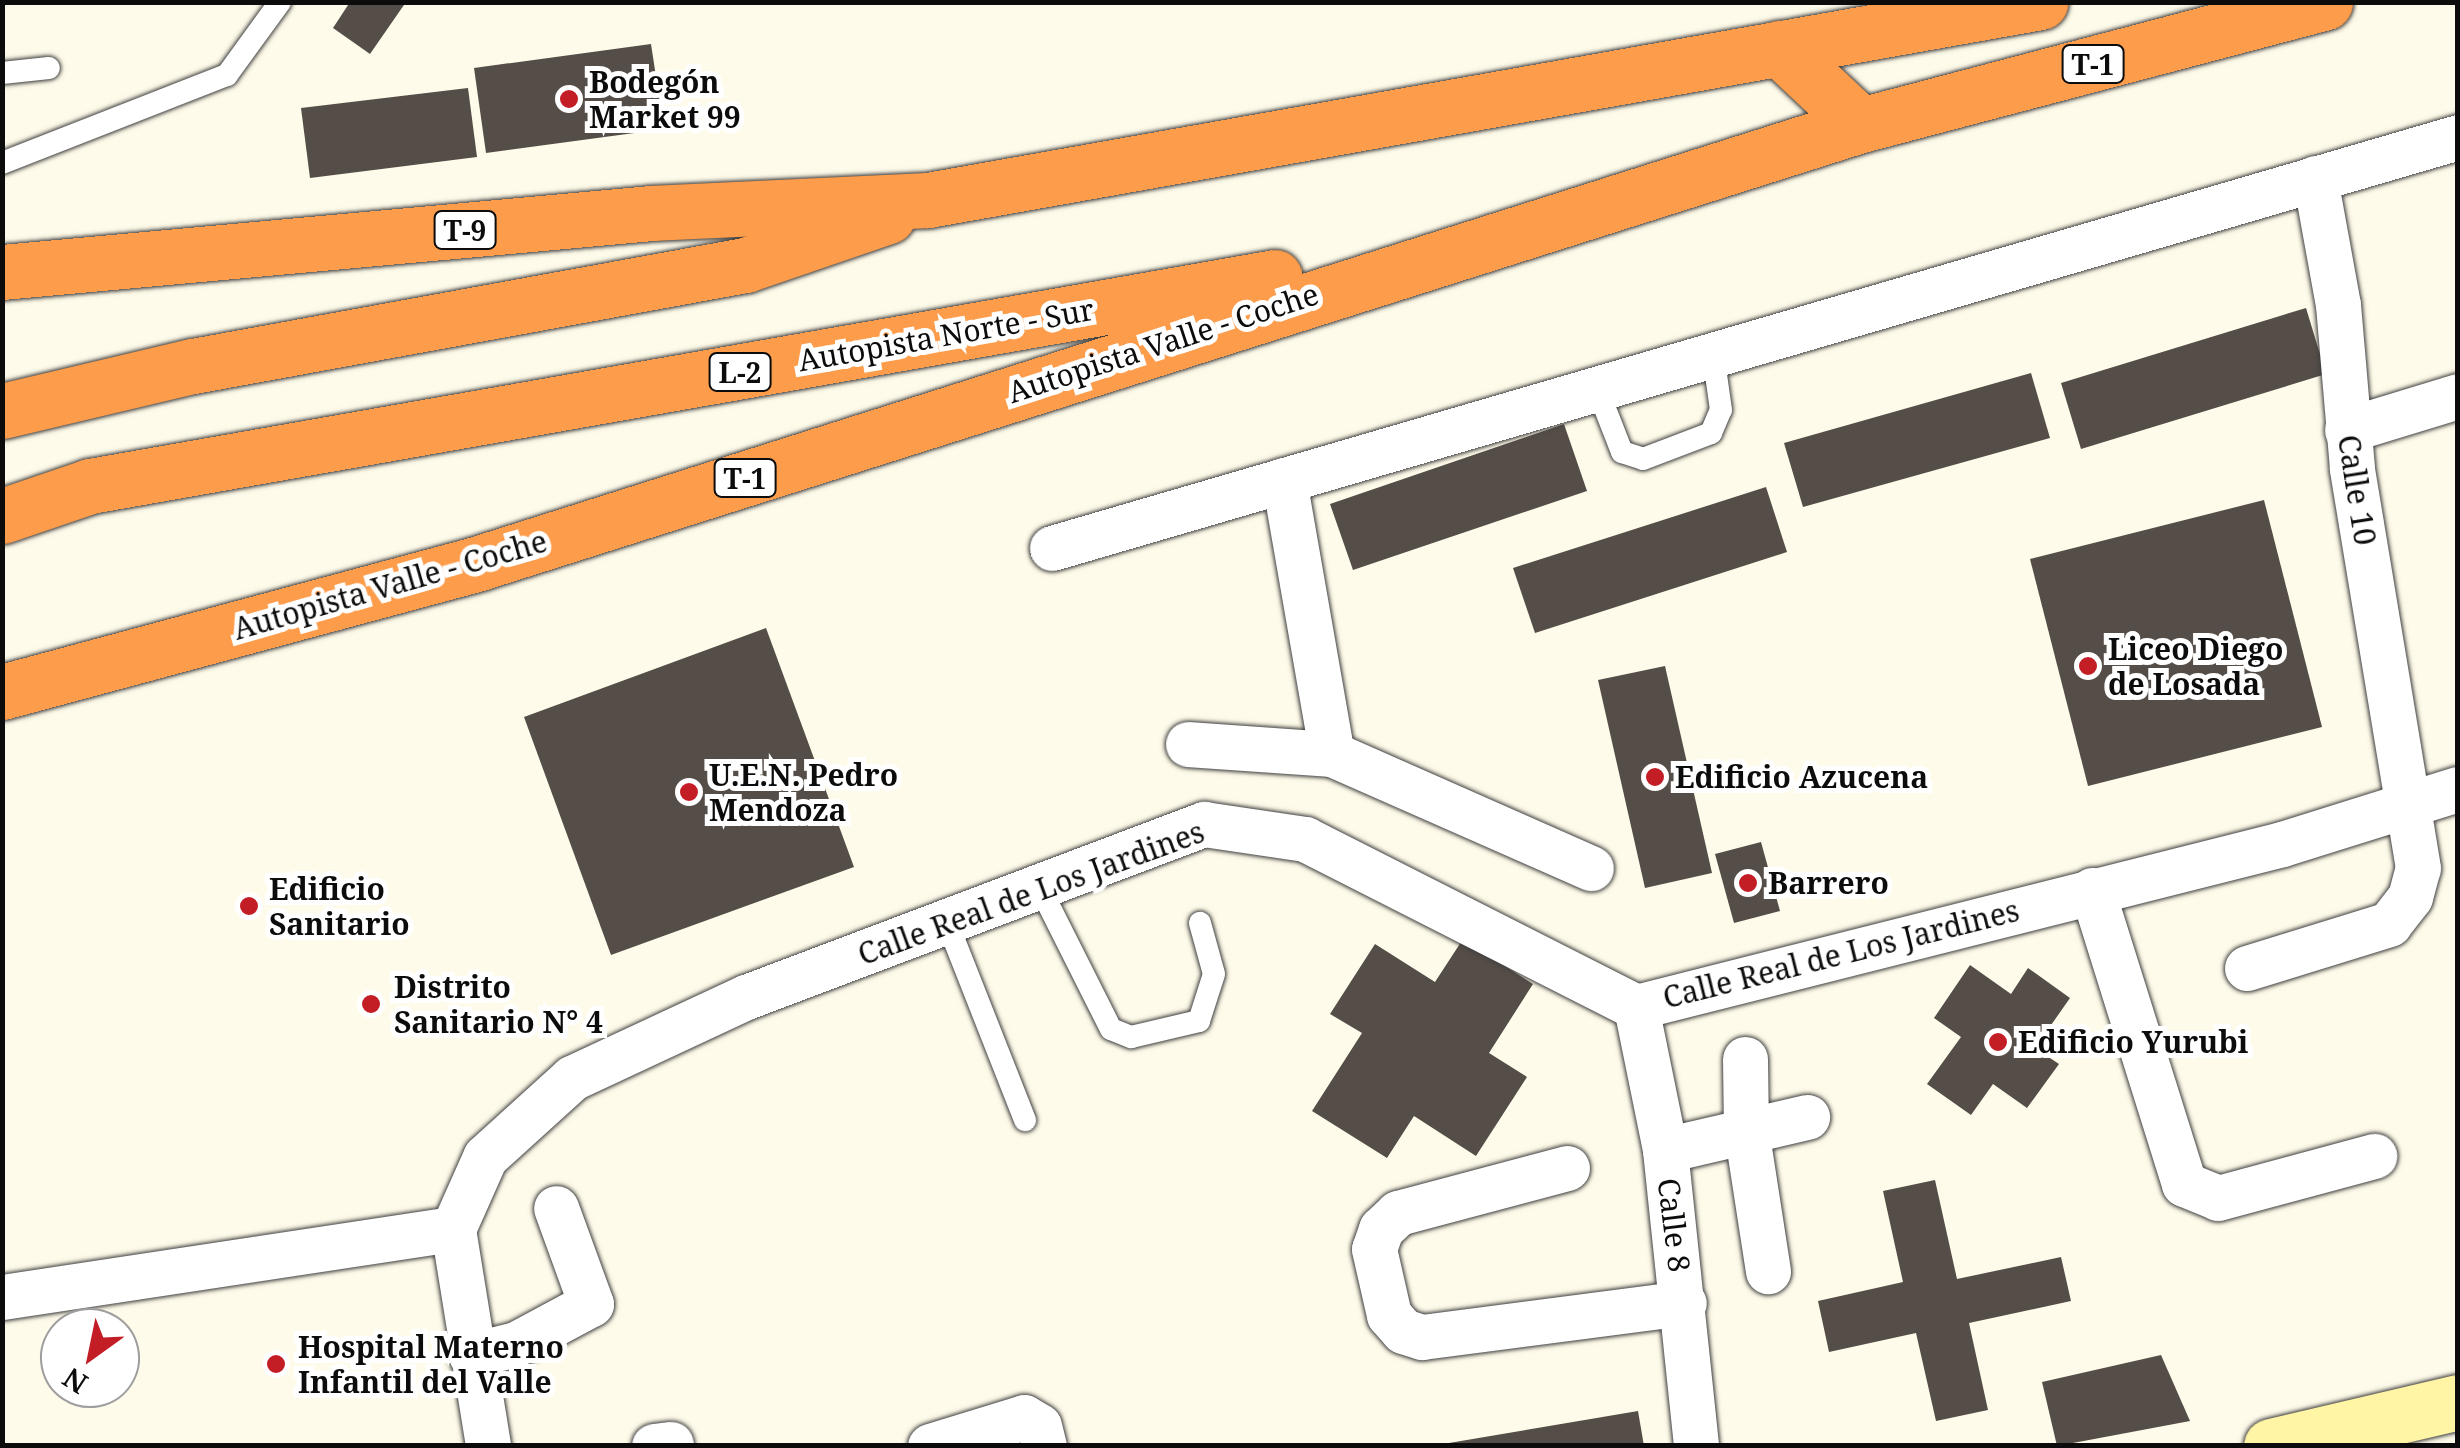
<!DOCTYPE html>
<html>
<head>
<meta charset="utf-8">
<style>
	body { margin:0 }
	#map { position:relative; width:2460px; height:1448px; overflow:hidden; background:#fffbea; font-family:"Noto Serif",serif }
	div>[style] { position:absolute }
	[style*='--x'] { left:calc(var(--x)*1px); top:calc(var(--y)*1px); width:calc(var(--w)*1px); rotate:calc(var(--a)*1deg) }
	.building>* { inset:0; background:#554d47 }
	.roads { filter:drop-shadow(0 0 2px #3f3f3f) drop-shadow(0 0 2px #3f3f3f) }
	.lane>* { height:22px; margin:-11px; padding:0 11px; transform-origin:11px; border-radius:11px; background:#fff }
	.street>* { height:45px; margin:-22.5px; padding:0 22.5px; transform-origin:22.5px; border-radius:22.5px; background:#fff }
	.secondary>* { height:55px; margin:-27.5px; padding:0 27.5px; transform-origin:27.5px; border-radius:27.5px; background:#fff5a5 }
	.highway>* { height:55px; margin:-27.5px; padding:0 27.5px; transform-origin:27.5px; border-radius:27.5px; background:#fd9c4b }
	.dots>* { width:28px; height:28px; translate:-50% -50%; box-sizing:border-box; border:5px solid #fff; border-radius:50% }
	span { translate:-50% -50%; white-space:nowrap; text-align:center; line-height:1.15; -webkit-text-stroke:10px #fff; paint-order:stroke }
	.shield-label span { padding:2px 8px; background:#fff; border:2px solid; border-radius:8px; -webkit-text-stroke-width:0 }
	.shield-label { font-size:28px; color:#0c0c0c; font-weight:700 }
	.poi-label { font-size:30px; color:#0c0c0c; font-weight:700 }
	.left { translate:0 -50%; text-align:left }
	.street-label { font-size:30px; color:#0c0c0c }
	.frame { position:absolute; inset:0; border:5px solid #0c0c0c; pointer-events:none }
	.north { position:absolute; left:40px; top:1308px; width:100px; height:100px; box-sizing:border-box; background:#fff; border:2px solid #9e9e9e; border-radius:50%; rotate:213deg; font-size:28px; font-weight:700; line-height:40px; text-align:center; color:#0c0c0c }
	.north::after { content:''; display:block; margin:auto; width:35px; height:45px; background:#c31d25; clip-path:polygon(50% 0,100% 100%,50% 72%,0 100%) }
</style>
</head>
<body>
<div id="map">
	<div class="building">
		<div style="clip-path:polygon(350px 2px,406px 2px,370px 54px,333px 28px)"></div>
		<div style="clip-path:polygon(651px 44px,664px 129px,486px 153px,474px 68px)"></div>
		<div style="clip-path:polygon(468px 88px,477px 157px,310px 178px,301px 108px)"></div>
		<div style="clip-path:polygon(2306px 308px,2326px 374px,2081px 449px,2061px 383px)"></div>
		<div style="clip-path:polygon(2031px 373px,2050px 438px,1803px 507px,1784px 443px)"></div>
		<div style="clip-path:polygon(1564px 424px,1587px 491px,1353px 570px,1330px 504px)"></div>
		<div style="clip-path:polygon(1766px 487px,1787px 552px,1535px 633px,1513px 568px)"></div>
		<div style="clip-path:polygon(2264px 500px,2322px 727px,2088px 786px,2030px 559px)"></div>
		<div style="clip-path:polygon(766px 628px,854px 867px,611px 955px,524px 717px)"></div>
		<div style="clip-path:polygon(1665px 666px,1712px 873px,1645px 888px,1598px 680px)"></div>
		<div style="clip-path:polygon(1761px 842px,1780px 911px,1734px 923px,1715px 854px)"></div>
		<div style="clip-path:polygon(1463px 939px,1533px 984px,1489px 1053px,1527px 1077px,1476px 1156px,1414px 1116px,1387px 1158px,1312px 1111px,1362px 1033px,1330px 1014px,1375px 944px,1435px 982px)"></div>
		<div style="clip-path:polygon(1970px 965px,2011px 994px,2028px 968px,2070px 998px,2035px 1048px,2059px 1064px,2027px 1108px,1993px 1084px,1971px 1115px,1927px 1084px,1961px 1037px,1934px 1018px)"></div>
		<div style="clip-path:polygon(1935px 1180px,1957px 1279px,2061px 1257px,2071px 1301px,1969px 1323px,1988px 1410px,1936px 1421px,1916px 1333px,1829px 1352px,1818px 1301px,1903px 1282px,1883px 1191px)"></div>
		<div style="clip-path:polygon(2161px 1355px,2190px 1421px,2057px 1446px,2042px 1382px)"></div>
		<div style="clip-path:polygon(1638px 1411px,1644px 1446px,1449px 1446px,1449px 1443px)"></div>
	</div>
	<div class="roads">
		<div class="lane">
			<div style="--x:2;--y:73;--w:47;--a:-6.1"></div>
			<div style="--x:2;--y:163;--w:242;--a:-21.4"></div>
			<div style="--x:227;--y:75;--w:90;--a:-54"></div>
			<div style="--x:1597;--y:388;--w:69;--a:68.7"></div>
			<div style="--x:1622;--y:452;--w:22;--a:18"></div>
			<div style="--x:1643;--y:459;--w:73;--a:-20.9"></div>
			<div style="--x:1711;--y:433;--w:25;--a:-67"></div>
			<div style="--x:1721;--y:410;--w:57;--a:-98.1"></div>
			<div style="--x:1039;--y:886;--w:160;--a:63.3"></div>
			<div style="--x:1111;--y:1029;--w:22;--a:22"></div>
			<div style="--x:1131;--y:1037;--w:70;--a:-13.2"></div>
			<div style="--x:1199;--y:1021;--w:49;--a:-72.3"></div>
			<div style="--x:1214;--y:974;--w:53;--a:-105.4"></div>
			<div style="--x:947;--y:922;--w:213;--a:68.5"></div>
		</div>
		<div class="street">
			<div style="--x:2347;--y:430;--w:116;--a:-17"></div>
			<div style="--x:1284;--y:480;--w:278;--a:80.1"></div>
			<div style="--x:1332;--y:754;--w:283;--a:23.8"></div>
			<div style="--x:1052;--y:548;--w:1465;--a:-16.29"></div>
			<div style="--x:1188;--y:744;--w:144;--a:4"></div>
			<div style="--x:2092;--y:890;--w:308;--a:72.6"></div>
			<div style="--x:2184;--y:1184;--w:37;--a:22"></div>
			<div style="--x:2218;--y:1198;--w:162;--a:-15.1"></div>
			<div style="--x:2247;--y:968;--w:149;--a:-17.2"></div>
			<div style="--x:2389;--y:924;--w:34;--a:-52"></div>
			<div style="--x:2410;--y:897;--w:30;--a:-75"></div>
			<div style="--x:2418;--y:868;--w:405;--a:-99.4"></div>
			<div style="--x:2352;--y:468;--w:164;--a:-94.9"></div>
			<div style="--x:2338;--y:305;--w:129;--a:-100.3"></div>
			<div style="--x:1636;--y:1007;--w:146;--a:78.5"></div>
			<div style="--x:1665;--y:1150;--w:298;--a:84"></div>
			<div style="--x:1745;--y:1059;--w:70;--a:89.2"></div>
			<div style="--x:1746;--y:1129;--w:144;--a:81.2"></div>
			<div style="--x:1665;--y:1150;--w:146;--a:-13.1"></div>
			<div style="--x:1567;--y:1168;--w:175;--a:165.1"></div>
			<div style="--x:1398;--y:1213;--w:23;--a:137"></div>
			<div style="--x:1381;--y:1229;--w:21;--a:109"></div>
			<div style="--x:1374;--y:1249;--w:68;--a:77.2"></div>
			<div style="--x:1389;--y:1315;--w:21;--a:49"></div>
			<div style="--x:1403;--y:1331;--w:20;--a:18"></div>
			<div style="--x:1422;--y:1337;--w:264;--a:-7.4"></div>
			<div style="--x:453;--y:1229;--w:79;--a:-66"></div>
			<div style="--x:485;--y:1157;--w:118;--a:-42.2"></div>
			<div style="--x:572;--y:1078;--w:192;--a:-25"></div>
			<div style="--x:746;--y:997;--w:490;--a:-20.7"></div>
			<div style="--x:1204;--y:824;--w:102;--a:8.4"></div>
			<div style="--x:1305;--y:839;--w:371;--a:26.9"></div>
			<div style="--x:1636;--y:1007;--w:666;--a:-14.16"></div>
			<div style="--x:2282;--y:844;--w:184;--a:-17.4"></div>
			<div style="--x:453;--y:1229;--w:220;--a:80.8"></div>
			<div style="--x:2;--y:1297;--w:456;--a:-8.6"></div>
			<div style="--x:471;--y:1355;--w:46;--a:-13.7"></div>
			<div style="--x:516;--y:1344;--w:85;--a:-28.1"></div>
			<div style="--x:591;--y:1304;--w:102;--a:-110"></div>
			<div style="--x:654;--y:1446;--w:17;--a:-7"></div>
			<div style="--x:930;--y:1446;--w:98;--a:-17.1"></div>
			<div style="--x:1024;--y:1417;--w:17;--a:31"></div>
			<div style="--x:1039;--y:1426;--w:21;--a:76"></div>
		</div>
		<div class="secondary">
			<div style="--x:2271;--y:1446;--w:192;--a:-13.2"></div>
		</div>
		<div class="highway">
			<div style="--x:1779;--y:48;--w:112;--a:43.2"></div>
			<div style="--x:2;--y:272;--w:652;--a:-5.19"></div>
			<div style="--x:651;--y:213;--w:277;--a:-2.7"></div>
			<div style="--x:928;--y:200;--w:1130;--a:-10.09"></div>
			<div style="--x:2;--y:411;--w:196;--a:-13.3"></div>
			<div style="--x:193;--y:366;--w:561;--a:-10.37"></div>
			<div style="--x:745;--y:265;--w:151;--a:-18.9"></div>
			<div style="--x:2;--y:516;--w:93;--a:-18.8"></div>
			<div style="--x:90;--y:486;--w:1203;--a:-10"></div>
			<div style="--x:2;--y:692;--w:491;--a:-15.1"></div>
			<div style="--x:476;--y:564;--w:1453;--a:-17.59"></div>
			<div style="--x:1861;--y:125;--w:480;--a:-14.8"></div>
		</div>
	</div>
	<div class="dots">
		<div style="left:569px;top:99px;background:#c31d25"></div>
		<div style="left:2088px;top:666px;background:#c31d25"></div>
		<div style="left:1655px;top:777px;background:#c31d25"></div>
		<div style="left:689px;top:792px;background:#c31d25"></div>
		<div style="left:1748px;top:883px;background:#c31d25"></div>
		<div style="left:249px;top:906px;background:#c31d25"></div>
		<div style="left:371px;top:1004px;background:#c31d25"></div>
		<div style="left:1998px;top:1042px;background:#c31d25"></div>
		<div style="left:276px;top:1364px;background:#c31d25"></div>
	</div>
	<div class="shield-label">
		<span style="left:2093px;top:64px">T-1</span>
		<span style="left:465px;top:230px">T-9</span>
		<span style="left:740px;top:372px">L-2</span>
		<span style="left:745px;top:478px">T-1</span>
	</div>
	<div class="poi-label">
		<span class="left" style="left:589px;top:99px">Bodegón<br>Market 99</span>
		<span class="left" style="left:2108px;top:666px">Liceo Diego<br>de Losada</span>
		<span class="left" style="left:709px;top:792px">U.E.N. Pedro<br>Mendoza</span>
		<span class="left" style="left:1675px;top:777px">Edificio Azucena</span>
		<span class="left" style="left:1768px;top:883px">Barrero</span>
		<span class="left" style="left:269px;top:906px">Edificio<br>Sanitario</span>
		<span class="left" style="left:394px;top:1004px">Distrito<br>Sanitario N° 4</span>
		<span class="left" style="left:2018px;top:1042px">Edificio Yurubi</span>
		<span class="left" style="left:298px;top:1364px">Hospital Materno<br>Infantil del Valle</span>
	</div>
	<div class="street-label">
		<span style="left:946px;top:335px;rotate:-10deg">Autopista Norte - Sur</span>
		<span style="left:1163px;top:343px;rotate:-18deg">Autopista Valle - Coche</span>
		<span style="left:2357px;top:490px;rotate:81deg">Calle 10</span>
		<span style="left:390px;top:585px;rotate:-16deg">Autopista Valle - Coche</span>
		<span style="left:1031px;top:893px;rotate:-20deg">Calle Real de Los Jardines</span>
		<span style="left:1841px;top:954px;rotate:-14deg">Calle Real de Los Jardines</span>
		<span style="left:1674px;top:1225px;rotate:83deg">Calle 8</span>
	</div>
	<div class="frame"></div>
	<div class="north">N</div>
</div>
</body>
</html>
